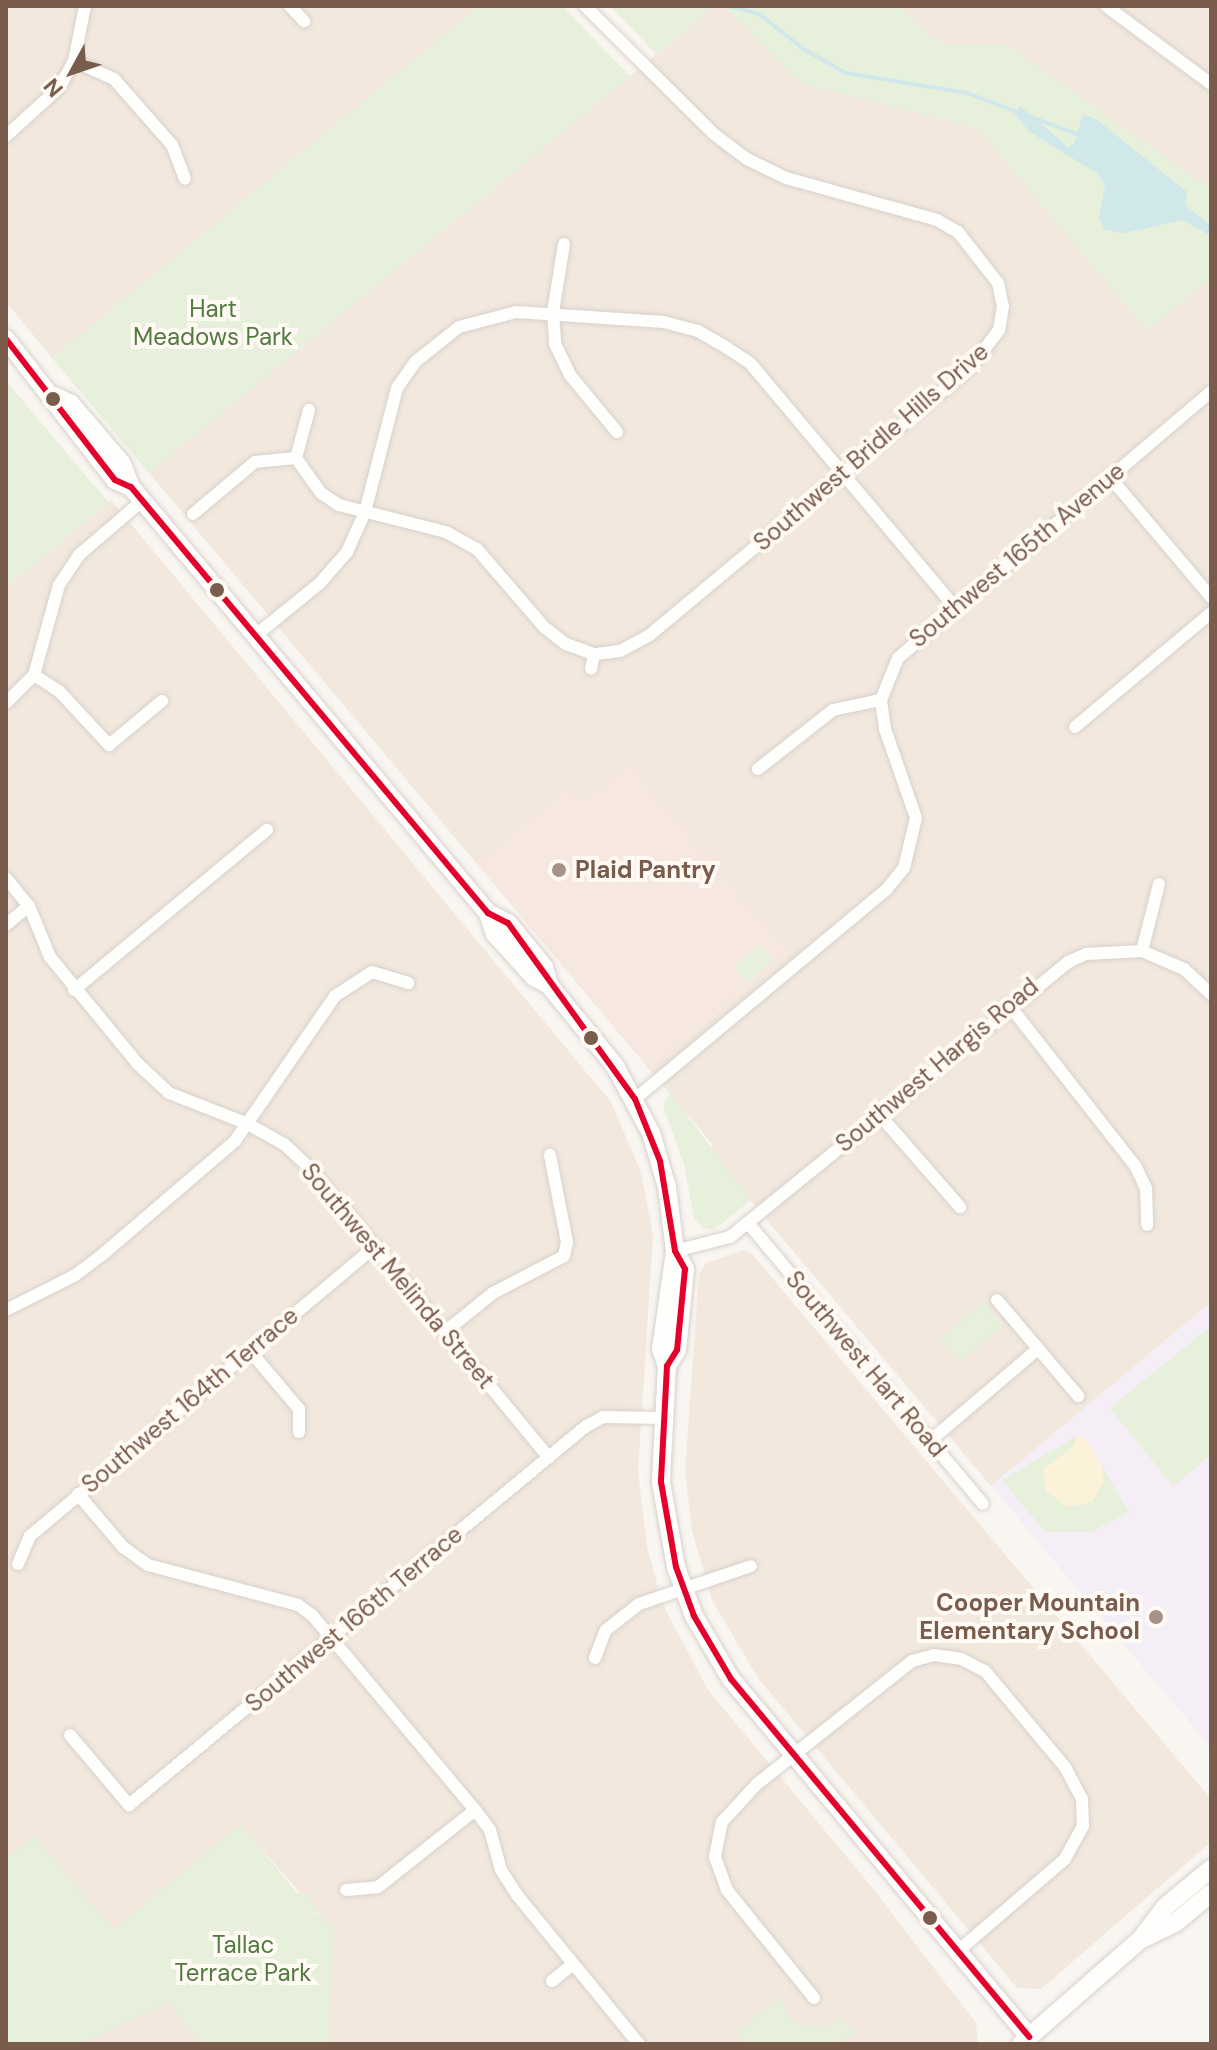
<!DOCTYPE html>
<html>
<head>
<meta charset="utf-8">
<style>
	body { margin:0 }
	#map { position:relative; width:1217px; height:2050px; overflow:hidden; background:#f9f5f0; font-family:"DM Sans",sans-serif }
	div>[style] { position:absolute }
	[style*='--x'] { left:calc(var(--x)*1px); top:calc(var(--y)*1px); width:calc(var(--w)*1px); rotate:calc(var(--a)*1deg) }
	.residential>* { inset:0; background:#f2e8de }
	.commercial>* { inset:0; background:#f6e8e1 }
	.education>* { inset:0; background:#f6eef6 }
	.green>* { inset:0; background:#e7f0db }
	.sand>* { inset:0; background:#fbf2d9 }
	.water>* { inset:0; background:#d0e8ea }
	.stream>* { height:4px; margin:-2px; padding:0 2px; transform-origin:2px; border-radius:2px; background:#d0e8ea }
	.roads { filter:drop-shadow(0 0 2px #d7d1cb) drop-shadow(0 0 2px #d7d1cb) }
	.minor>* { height:12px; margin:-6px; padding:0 6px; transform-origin:6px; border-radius:6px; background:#fefefd }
	.secondary>* { height:18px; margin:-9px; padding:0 9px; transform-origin:9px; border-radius:9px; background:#fefefd }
	.bus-1>* { height:6px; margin:-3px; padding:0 3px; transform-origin:3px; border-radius:3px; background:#e4002b }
	.dots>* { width:22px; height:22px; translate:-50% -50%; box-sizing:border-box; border:4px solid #fffaf3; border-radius:50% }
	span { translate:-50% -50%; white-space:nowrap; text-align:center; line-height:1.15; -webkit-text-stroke:8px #fffaf3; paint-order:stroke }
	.park-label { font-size:24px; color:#537a41 }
	.street-label { font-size:24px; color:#7a5c4d }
	.poi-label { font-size:24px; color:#7a5c4d; font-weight:700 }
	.left { translate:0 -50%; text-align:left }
	.right { translate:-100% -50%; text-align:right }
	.frame { position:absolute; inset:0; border:8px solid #7a5c4d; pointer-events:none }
	.north { position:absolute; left:32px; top:32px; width:80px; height:80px; -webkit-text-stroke:6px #fffaf3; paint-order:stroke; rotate:230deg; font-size:22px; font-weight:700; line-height:32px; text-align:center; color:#7a5c4d }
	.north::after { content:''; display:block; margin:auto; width:28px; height:36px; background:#7a5c4d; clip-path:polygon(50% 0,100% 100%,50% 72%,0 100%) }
</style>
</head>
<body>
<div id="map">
	<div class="residential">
		<div style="clip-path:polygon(6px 6px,479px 6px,52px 358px,6px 302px)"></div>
		<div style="clip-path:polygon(715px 6px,725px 6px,802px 83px,977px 128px,1147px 331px,1211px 278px,1211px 1302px,991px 1486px,708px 1150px,713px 1145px,649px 1069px,788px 952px,630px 764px,581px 804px,568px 789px,477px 864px,149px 473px)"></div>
		<div style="clip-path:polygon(898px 6px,1211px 6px,1211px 189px,1007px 45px,951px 45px,932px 38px)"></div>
		<div style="clip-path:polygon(111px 500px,611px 1102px,641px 1172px,653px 1235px,638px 1471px,647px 1547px,663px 1605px,708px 1690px,871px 1886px,976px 2023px,978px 2044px,328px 2044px,325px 1921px,240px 1825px,113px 1930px,34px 1836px,6px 1858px,6px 588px)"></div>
		<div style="clip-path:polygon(744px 1250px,752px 1254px,1211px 1799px,1211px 1842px,1041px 1989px,1017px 1988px,758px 1678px,712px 1600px,692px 1531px,685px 1471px,699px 1274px,706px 1263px)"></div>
		<div style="clip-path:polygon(168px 2002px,202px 2044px,78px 2044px)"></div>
	</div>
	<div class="commercial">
		<div style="clip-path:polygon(630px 763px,788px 952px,649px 1069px,477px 864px,568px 789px,581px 804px)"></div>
	</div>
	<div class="education">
		<div style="clip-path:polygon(1211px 1302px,1211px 1748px,991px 1486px)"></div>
	</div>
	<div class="green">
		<div style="clip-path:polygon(479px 6px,562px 6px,630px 76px,149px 473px,52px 358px)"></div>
		<div style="clip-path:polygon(610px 6px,715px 6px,656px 54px)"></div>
		<div style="clip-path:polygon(725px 6px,898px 6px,932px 38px,951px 45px,1007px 45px,1211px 189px,1211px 278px,1147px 331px,977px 128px,801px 83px)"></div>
		<div style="clip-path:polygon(6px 381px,108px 502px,6px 588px)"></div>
		<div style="clip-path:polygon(761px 944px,774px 960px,747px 983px,733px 966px)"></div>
		<div style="clip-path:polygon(670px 1093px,751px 1200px,714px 1230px,703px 1228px,694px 1218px,684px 1164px,663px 1106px)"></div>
		<div style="clip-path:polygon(983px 1301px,1004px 1325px,960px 1362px,940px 1338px)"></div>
		<div style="clip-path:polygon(1211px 1326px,1211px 1455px,1173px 1486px,1110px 1408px)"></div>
		<div style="clip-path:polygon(1077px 1436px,1086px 1439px,1129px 1512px,1091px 1532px,1045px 1532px,1002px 1480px)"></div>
		<div style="clip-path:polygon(240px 1824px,297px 1893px,310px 1894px,316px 1913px,334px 1926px,328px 2044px,202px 2044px,168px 2003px,78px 2044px,6px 2044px,6px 1858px,34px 1835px,113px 1930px)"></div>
		<div style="clip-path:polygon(781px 1996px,786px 2013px,797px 2024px,825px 2027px,840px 2016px,854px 2032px,841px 2044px,746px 2044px,737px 2032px)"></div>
	</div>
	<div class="sand">
		<div style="clip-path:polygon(1077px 1436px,1086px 1439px,1102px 1466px,1104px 1482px,1092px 1502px,1068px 1507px,1046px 1491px,1043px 1469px,1073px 1447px)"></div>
	</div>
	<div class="water">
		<div style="clip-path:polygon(1020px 106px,1068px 147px,1074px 144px,1083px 114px,1096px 119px,1187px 192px,1185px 205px,1211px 226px,1211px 236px,1183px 220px,1124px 233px,1105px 230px,1099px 218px,1105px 186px,1098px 174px,1030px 132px,1016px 116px)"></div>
	</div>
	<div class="stream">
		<div style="--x:729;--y:6;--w:31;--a:15"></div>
		<div style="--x:759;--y:14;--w:58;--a:38"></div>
		<div style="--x:805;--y:50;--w:47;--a:29.3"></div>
		<div style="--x:846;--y:73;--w:123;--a:9.4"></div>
		<div style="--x:967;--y:93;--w:57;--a:20.7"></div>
		<div style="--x:1028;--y:116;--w:55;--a:20.1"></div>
	</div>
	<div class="roads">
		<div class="minor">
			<div style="--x:290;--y:6;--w:21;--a:47"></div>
			<div style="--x:585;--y:6;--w:183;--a:44.8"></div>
			<div style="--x:715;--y:135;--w:40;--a:37"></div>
			<div style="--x:747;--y:159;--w:43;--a:26"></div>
			<div style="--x:786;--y:178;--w:157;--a:15.5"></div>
			<div style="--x:937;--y:220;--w:24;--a:30"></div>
			<div style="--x:958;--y:232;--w:65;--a:51.9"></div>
			<div style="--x:998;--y:283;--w:24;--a:78"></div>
			<div style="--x:1003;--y:306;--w:24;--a:99"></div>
			<div style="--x:999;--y:330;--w:48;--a:127.3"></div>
			<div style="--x:970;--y:368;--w:417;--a:140.2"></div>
			<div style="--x:650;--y:635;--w:34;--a:152"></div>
			<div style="--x:620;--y:651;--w:26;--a:173"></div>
			<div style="--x:1106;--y:6;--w:131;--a:36.6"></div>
			<div style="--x:74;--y:61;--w:44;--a:24.2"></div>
			<div style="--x:114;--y:79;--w:88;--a:48.7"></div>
			<div style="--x:172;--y:145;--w:36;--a:69"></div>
			<div style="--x:6;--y:136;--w:72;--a:-42.2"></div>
			<div style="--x:59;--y:88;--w:31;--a:-61"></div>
			<div style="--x:74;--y:61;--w:56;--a:-78.7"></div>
			<div style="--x:564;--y:244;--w:69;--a:99.2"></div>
			<div style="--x:553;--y:312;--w:32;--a:86"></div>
			<div style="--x:555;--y:344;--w:34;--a:64"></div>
			<div style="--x:570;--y:375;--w:74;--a:50.5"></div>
			<div style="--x:296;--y:458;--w:50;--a:-74.8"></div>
			<div style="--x:1109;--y:476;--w:158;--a:49.9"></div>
			<div style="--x:193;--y:514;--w:81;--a:-40"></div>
			<div style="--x:255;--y:462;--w:41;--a:-5.6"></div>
			<div style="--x:296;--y:458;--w:43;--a:54.5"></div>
			<div style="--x:321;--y:493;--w:22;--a:34"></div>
			<div style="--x:339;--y:505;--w:110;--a:14.2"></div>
			<div style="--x:446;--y:532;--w:35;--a:29"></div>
			<div style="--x:477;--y:549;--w:103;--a:49.3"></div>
			<div style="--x:544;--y:627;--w:28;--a:38"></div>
			<div style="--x:566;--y:644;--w:30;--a:20"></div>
			<div style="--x:594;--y:654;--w:15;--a:101"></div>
			<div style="--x:256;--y:635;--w:82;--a:-39.1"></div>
			<div style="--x:320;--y:583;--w:41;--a:-48.9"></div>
			<div style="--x:347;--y:552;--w:44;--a:-65.8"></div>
			<div style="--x:365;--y:512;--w:128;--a:-75.5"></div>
			<div style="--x:397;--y:388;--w:32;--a:-55"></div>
			<div style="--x:415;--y:362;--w:56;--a:-38.5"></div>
			<div style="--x:459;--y:327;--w:59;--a:-14.7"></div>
			<div style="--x:516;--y:312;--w:148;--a:3.9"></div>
			<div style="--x:664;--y:322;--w:35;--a:15"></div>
			<div style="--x:698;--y:331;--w:34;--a:30"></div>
			<div style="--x:727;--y:348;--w:27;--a:33"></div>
			<div style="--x:750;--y:363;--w:317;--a:50"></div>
			<div style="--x:34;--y:675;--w:30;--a:33"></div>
			<div style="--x:59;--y:691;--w:74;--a:47.2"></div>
			<div style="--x:109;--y:745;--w:69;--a:-39.7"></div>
			<div style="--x:6;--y:703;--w:40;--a:-45"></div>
			<div style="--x:34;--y:675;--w:93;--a:-74.5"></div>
			<div style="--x:59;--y:585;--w:36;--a:-56"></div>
			<div style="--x:79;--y:555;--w:84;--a:-40.7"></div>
			<div style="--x:1075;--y:727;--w:177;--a:-40"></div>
			<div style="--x:758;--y:769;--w:95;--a:-38.2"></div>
			<div style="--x:833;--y:710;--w:49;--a:-11.8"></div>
			<div style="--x:6;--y:878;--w:36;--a:51"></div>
			<div style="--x:29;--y:906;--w:55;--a:67.6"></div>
			<div style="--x:50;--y:957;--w:139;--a:50.6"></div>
			<div style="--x:138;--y:1064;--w:42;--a:43.1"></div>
			<div style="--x:169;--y:1093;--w:85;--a:21.4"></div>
			<div style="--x:248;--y:1124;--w:41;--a:29.1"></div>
			<div style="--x:284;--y:1144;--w:37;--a:43"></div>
			<div style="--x:311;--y:1169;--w:374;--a:50.5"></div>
			<div style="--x:6;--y:925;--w:30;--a:-40"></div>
			<div style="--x:1142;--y:951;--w:69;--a:-75.8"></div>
			<div style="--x:74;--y:990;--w:251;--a:-39.7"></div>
			<div style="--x:1009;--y:1005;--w:206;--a:51.9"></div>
			<div style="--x:1136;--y:1167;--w:23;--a:65"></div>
			<div style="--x:1146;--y:1188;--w:37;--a:88"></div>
			<div style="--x:635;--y:1099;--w:327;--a:-39.8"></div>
			<div style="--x:886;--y:890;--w:28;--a:-51"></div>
			<div style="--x:904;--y:868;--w:51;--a:-76.5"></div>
			<div style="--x:916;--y:818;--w:94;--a:-109.2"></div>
			<div style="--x:885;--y:729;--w:29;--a:-98"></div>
			<div style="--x:881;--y:700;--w:45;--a:-68"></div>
			<div style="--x:898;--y:658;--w:411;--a:-40.4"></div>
			<div style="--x:878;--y:1113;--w:125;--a:48.9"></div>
			<div style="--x:748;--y:1223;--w:366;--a:50.1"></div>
			<div style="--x:675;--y:1251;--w:57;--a:-14.3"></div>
			<div style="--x:730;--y:1237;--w:436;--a:-39.1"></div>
			<div style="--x:1068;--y:962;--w:20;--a:-24"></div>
			<div style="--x:1086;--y:954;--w:56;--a:-3.1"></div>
			<div style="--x:1142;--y:951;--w:46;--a:23.2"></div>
			<div style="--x:1184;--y:969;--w:37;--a:43"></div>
			<div style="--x:997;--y:1300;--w:126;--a:49.8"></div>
			<div style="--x:6;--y:1310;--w:76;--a:-26.6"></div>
			<div style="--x:74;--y:1276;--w:35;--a:-37"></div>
			<div style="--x:102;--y:1255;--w:175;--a:-40.6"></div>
			<div style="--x:235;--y:1141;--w:176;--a:-55.4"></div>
			<div style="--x:335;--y:996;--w:44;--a:-33"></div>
			<div style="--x:372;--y:972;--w:38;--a:17"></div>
			<div style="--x:446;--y:1331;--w:60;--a:-39"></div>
			<div style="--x:493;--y:1293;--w:80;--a:-27.5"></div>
			<div style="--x:564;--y:1256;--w:14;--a:-78"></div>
			<div style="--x:567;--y:1242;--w:89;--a:-101.1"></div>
			<div style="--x:250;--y:1351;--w:76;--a:49.8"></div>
			<div style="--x:299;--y:1409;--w:23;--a:90"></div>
			<div style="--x:931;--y:1440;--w:140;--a:-40.4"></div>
			<div style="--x:78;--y:1494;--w:70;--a:49.7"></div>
			<div style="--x:123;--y:1547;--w:31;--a:36"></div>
			<div style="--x:148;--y:1565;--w:155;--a:14.9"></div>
			<div style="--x:298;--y:1605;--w:17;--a:36"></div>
			<div style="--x:312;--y:1615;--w:254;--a:50.1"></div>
			<div style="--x:475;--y:1810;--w:25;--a:53"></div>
			<div style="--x:490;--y:1830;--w:41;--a:74.6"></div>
			<div style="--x:501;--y:1870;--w:30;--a:57"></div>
			<div style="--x:517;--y:1895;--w:193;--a:50.7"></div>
			<div style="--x:18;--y:1564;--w:30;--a:-67"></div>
			<div style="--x:30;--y:1536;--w:451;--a:-40"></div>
			<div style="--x:595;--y:1658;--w:30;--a:-69"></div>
			<div style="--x:606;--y:1630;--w:42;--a:-38.2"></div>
			<div style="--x:639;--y:1604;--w:118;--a:-18.7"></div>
			<div style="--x:70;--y:1735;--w:92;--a:49.9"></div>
			<div style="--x:129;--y:1805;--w:592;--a:-39.66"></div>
			<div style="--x:585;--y:1427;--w:21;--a:-29"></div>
			<div style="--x:603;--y:1417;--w:61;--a:0.9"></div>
			<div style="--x:346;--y:1890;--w:32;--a:-5"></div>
			<div style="--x:378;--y:1887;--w:124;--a:-38.4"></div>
			<div style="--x:552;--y:1981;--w:27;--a:-39"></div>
			<div style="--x:814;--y:1998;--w:139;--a:-128.9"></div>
			<div style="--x:727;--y:1890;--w:35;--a:-110"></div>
			<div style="--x:715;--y:1857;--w:36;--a:-79"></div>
			<div style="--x:722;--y:1822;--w:52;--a:-47.4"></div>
			<div style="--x:757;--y:1784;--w:198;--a:-38.4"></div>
			<div style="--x:912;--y:1661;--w:23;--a:-15"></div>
			<div style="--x:934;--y:1655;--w:27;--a:8"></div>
			<div style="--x:961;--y:1659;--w:27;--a:27"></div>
			<div style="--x:985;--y:1671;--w:125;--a:50.2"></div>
			<div style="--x:1065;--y:1767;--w:36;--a:62"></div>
			<div style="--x:1082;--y:1799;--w:27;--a:88"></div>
			<div style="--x:1083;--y:1826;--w:38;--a:119"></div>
			<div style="--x:1065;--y:1859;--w:143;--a:139.3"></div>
		</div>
		<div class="secondary">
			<div style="--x:6;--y:339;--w:178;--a:52.3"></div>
			<div style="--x:115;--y:480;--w:17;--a:24"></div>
			<div style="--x:54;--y:396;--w:19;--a:25"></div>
			<div style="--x:71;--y:404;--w:79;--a:49.6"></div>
			<div style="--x:122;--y:464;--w:25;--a:69"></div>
			<div style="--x:131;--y:487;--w:556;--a:50.04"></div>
			<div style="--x:488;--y:913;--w:22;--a:72"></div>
			<div style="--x:495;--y:934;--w:58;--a:47.8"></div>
			<div style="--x:534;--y:977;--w:17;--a:28"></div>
			<div style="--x:488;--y:913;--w:22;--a:27"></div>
			<div style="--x:508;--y:923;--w:57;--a:50.7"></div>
			<div style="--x:544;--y:967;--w:19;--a:74"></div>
			<div style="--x:549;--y:985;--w:104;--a:50.8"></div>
			<div style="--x:615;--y:1066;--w:76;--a:61.8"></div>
			<div style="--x:651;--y:1133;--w:56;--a:73.5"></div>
			<div style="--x:667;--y:1187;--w:64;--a:82.9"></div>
			<div style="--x:675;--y:1251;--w:21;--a:61"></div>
			<div style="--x:685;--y:1269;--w:81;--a:95.6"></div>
			<div style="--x:677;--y:1350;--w:19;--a:122"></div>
			<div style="--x:675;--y:1251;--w:99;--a:98.1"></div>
			<div style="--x:661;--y:1349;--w:18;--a:71"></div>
			<div style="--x:667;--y:1366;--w:116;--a:93"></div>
			<div style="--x:661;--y:1482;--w:86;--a:80"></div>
			<div style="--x:676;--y:1567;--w:52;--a:69.8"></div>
			<div style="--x:694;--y:1616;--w:73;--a:59.6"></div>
			<div style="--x:731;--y:1679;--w:466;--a:50.2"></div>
			<div style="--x:1144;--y:1938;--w:34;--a:-26"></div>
			<div style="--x:1175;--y:1923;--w:47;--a:-39.8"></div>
			<div style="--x:1021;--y:2044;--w:159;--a:-41.2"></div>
			<div style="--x:1141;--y:1939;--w:40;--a:-53"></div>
			<div style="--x:1165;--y:1907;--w:60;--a:-39.6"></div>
		</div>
	</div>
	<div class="bus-1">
		<div style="--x:6;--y:339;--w:178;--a:52.3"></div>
		<div style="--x:115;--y:480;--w:17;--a:24"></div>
		<div style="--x:131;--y:487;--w:556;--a:50.04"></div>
		<div style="--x:488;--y:913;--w:22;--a:27"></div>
		<div style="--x:508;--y:923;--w:217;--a:54.2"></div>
		<div style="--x:635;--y:1099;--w:67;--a:68"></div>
		<div style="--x:660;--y:1161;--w:91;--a:80.5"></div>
		<div style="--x:675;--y:1251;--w:21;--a:61"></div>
		<div style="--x:685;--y:1269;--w:81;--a:95.6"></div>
		<div style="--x:677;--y:1350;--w:19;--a:122"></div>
		<div style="--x:667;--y:1366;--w:116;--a:93"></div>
		<div style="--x:661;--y:1482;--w:86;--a:80"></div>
		<div style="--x:676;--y:1567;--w:52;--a:69.8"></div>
		<div style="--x:694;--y:1616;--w:73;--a:59.6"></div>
		<div style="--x:731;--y:1679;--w:466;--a:50.2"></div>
	</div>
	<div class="dots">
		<div style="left:53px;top:399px;background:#7a5c4d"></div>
		<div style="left:217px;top:590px;background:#7a5c4d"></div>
		<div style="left:559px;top:870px;background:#a69286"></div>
		<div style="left:591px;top:1038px;background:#7a5c4d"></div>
		<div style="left:1156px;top:1617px;background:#a69286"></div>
		<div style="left:930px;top:1918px;background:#7a5c4d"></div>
	</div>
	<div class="park-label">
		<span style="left:213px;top:323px">Hart<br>Meadows Park</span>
		<span style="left:243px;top:1959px">Tallac<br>Terrace Park</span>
	</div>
	<div class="street-label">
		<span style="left:871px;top:447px;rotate:-41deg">Southwest Bridle Hills Drive</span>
		<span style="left:1017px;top:555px;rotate:-40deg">Southwest 165th Avenue</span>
		<span style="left:937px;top:1065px;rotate:-40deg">Southwest Hargis Road</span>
		<span style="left:398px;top:1276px;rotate:50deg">Southwest Melinda Street</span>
		<span style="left:866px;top:1364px;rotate:50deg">Southwest Hart Road</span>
		<span style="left:190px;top:1400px;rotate:-40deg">Southwest 164th Terrace</span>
		<span style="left:354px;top:1619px;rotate:-40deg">Southwest 166th Terrace</span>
	</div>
	<div class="poi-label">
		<span class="left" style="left:575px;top:870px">Plaid Pantry</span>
		<span class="right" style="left:1140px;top:1617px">Cooper Mountain<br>Elementary School</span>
	</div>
	<div class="frame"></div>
	<div class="north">N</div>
</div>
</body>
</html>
